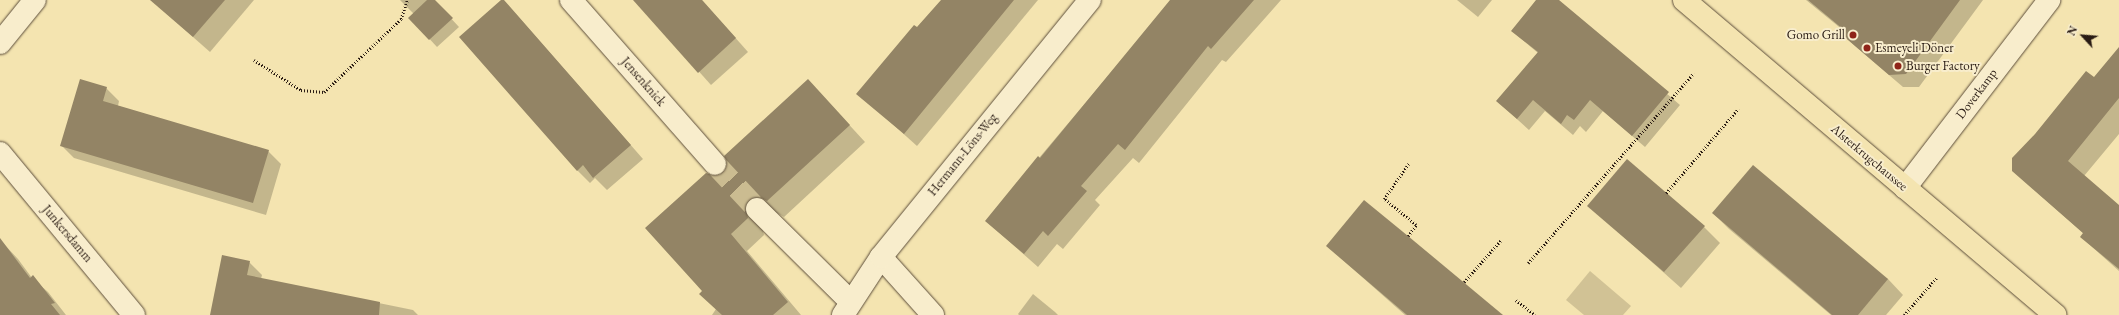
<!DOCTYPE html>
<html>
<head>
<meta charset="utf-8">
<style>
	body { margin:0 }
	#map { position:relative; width:2119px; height:315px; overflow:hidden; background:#f4e4b0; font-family:"EB Garamond",serif }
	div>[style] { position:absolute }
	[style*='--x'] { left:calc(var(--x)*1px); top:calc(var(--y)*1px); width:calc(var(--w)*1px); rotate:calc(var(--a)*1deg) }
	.green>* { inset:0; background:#d1c295 }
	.shadow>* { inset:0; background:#0003 }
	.building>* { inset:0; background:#938465 }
	.minor-tunnel>* { height:22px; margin-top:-11px; transform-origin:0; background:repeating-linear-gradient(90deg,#cbbc91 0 22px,transparent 0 33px) }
	.path>* { height:2.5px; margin-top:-1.25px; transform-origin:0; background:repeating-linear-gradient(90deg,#291b13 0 1px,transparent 0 3px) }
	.roads { filter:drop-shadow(0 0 1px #5c4d3a) drop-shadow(0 0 1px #5c4d3a) }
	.minor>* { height:22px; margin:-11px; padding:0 11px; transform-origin:11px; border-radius:11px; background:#f8edcc }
	.major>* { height:22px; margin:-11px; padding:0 11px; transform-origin:11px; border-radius:11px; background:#f4e4b0 }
	.dots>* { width:11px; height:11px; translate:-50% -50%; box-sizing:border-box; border:2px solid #f8edcc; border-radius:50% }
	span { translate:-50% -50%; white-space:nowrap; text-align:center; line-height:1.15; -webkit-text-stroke:4px #f8edcc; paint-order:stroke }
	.poi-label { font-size:13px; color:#291b13 }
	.right { translate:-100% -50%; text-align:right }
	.left { translate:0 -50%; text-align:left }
	.street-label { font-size:13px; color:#291b13 }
	.north { position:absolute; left:2063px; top:16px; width:40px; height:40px; -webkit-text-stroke:3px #f8edcc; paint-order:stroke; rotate:296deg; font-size:11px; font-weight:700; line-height:16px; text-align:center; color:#291b13 }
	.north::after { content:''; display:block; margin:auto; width:14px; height:18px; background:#291b13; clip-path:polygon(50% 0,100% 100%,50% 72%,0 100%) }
</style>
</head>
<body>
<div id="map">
	<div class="green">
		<div style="clip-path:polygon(1590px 271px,1631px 306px,1623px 315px,1584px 315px,1566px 300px)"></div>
	</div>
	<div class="shadow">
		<div style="clip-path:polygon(151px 0,254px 0,210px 52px)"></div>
		<div style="clip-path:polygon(400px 0,434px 0,459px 27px,437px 47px,410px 18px,414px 14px)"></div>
		<div style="clip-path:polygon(635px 0,702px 0,748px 52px,711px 85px)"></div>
		<div style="clip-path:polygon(942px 0,1038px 0,917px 146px,858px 93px)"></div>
		<div style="clip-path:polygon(1172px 0,1281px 0,1226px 62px,1222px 60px,1139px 163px,1133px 158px,1095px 200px,1100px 205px,1063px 249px,1057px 244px,1038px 267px,986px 221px)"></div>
		<div style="clip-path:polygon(1457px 0,1492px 0,1478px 17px)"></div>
		<div style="clip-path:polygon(1537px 0,1557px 0,1680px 105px,1645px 147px,1603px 111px,1586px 132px,1580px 126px,1573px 135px,1545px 111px,1529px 130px,1497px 101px,1538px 53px,1512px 31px)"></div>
		<div style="clip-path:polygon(1806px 0,1983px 0,1919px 87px,1903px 87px,1855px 46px,1842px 34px,1844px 31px)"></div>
		<div style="clip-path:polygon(515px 13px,643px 159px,607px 190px,595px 178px,590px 183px,577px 170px)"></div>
		<div style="clip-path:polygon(2119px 49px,2119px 134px,2084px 176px,2119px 206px,2119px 271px,2081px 237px,2084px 234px,2013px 171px)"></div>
		<div style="clip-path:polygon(808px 80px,865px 142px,784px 217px,777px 213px,765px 216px,761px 223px,764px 235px,747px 251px,801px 315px,712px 315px,716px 309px,703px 291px,717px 177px,724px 174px)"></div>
		<div style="clip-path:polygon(106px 88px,119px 101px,118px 106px,268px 151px,281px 164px,266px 215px,74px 158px,61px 145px)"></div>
		<div style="clip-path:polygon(1589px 206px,1704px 227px,1720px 243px,1681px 288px)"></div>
		<div style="clip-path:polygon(1713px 213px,1888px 279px,1903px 295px,1886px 315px,1831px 315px,1729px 229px)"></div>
		<div style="clip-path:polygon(3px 243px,18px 259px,32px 278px,48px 292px,66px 315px,0 315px,0 246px)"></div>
		<div style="clip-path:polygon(1327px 246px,1502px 315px,1405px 315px)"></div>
		<div style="clip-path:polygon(249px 262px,262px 275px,261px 279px,413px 310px,418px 315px,211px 315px)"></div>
		<div style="clip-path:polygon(1033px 294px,1055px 312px,1058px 315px,1019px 315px,1018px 314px)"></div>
	</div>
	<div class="building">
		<div style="clip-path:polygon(150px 0,225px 0,193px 37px)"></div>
		<div style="clip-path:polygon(427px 0,435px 0,453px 18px,429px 40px,408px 18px)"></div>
		<div style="clip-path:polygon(501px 0,504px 0,631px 145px,593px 178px,583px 165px,577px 171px,459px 37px)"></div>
		<div style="clip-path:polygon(633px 0,702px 0,736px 38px,698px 73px)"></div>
		<div style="clip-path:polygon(941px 0,1014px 0,904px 134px,856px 94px,914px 25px,917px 27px)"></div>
		<div style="clip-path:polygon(1170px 0,1254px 0,1211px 49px,1208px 46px,1125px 150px,1118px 144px,1081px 186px,1087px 191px,1048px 236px,1043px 231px,1024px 254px,985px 221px,1038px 156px,1040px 158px)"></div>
		<div style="clip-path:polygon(1536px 0,1559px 0,1669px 92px,1632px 136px,1590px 100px,1574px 120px,1567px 115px,1561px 124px,1533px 100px,1517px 119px,1496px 101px,1538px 52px,1511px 31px)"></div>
		<div style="clip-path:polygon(1808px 0,1960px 0,1906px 74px,1889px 75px,1841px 34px,1844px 30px)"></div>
		<div style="clip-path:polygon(2119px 47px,2119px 98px,2068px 161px,2119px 205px,2119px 269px,2080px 237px,2083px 233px,2012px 171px,2012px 158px,2035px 134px,2086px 71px,2094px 77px)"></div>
		<div style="clip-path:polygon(80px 79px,107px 87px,103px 101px,269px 150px,253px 203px,60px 146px)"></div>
		<div style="clip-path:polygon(808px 79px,850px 125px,767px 201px,760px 197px,748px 200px,745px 206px,748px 218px,731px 234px,788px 302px,773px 315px,722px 315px,699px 294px,702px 291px,645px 228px,706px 173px,717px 176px,724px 173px,727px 162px,724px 156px)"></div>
		<div style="clip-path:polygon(1627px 159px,1705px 226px,1664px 272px,1587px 206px)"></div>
		<div style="clip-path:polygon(1753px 165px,1888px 279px,1858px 315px,1832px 315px,1712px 213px)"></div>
		<div style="clip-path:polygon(1364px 200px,1408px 236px,1503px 315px,1407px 315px,1326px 246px)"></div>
		<div style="clip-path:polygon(0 238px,30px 278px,33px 275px,55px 303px,51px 304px,60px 315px,0 315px)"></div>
		<div style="clip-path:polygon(222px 255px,250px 261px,247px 275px,380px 302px,379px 315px,210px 315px)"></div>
	</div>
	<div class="minor-tunnel">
		<div style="--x:715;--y:164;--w:62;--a:47"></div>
	</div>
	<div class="path">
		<div style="--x:254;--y:60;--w:56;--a:32.6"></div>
		<div style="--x:301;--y:90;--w:23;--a:5"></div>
		<div style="--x:324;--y:92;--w:106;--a:-43.5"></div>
		<div style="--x:401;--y:19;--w:20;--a:-72"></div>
		<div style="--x:1666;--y:193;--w:111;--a:-49.4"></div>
		<div style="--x:1408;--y:236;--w:14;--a:-54"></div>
		<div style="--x:1416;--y:225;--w:41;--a:-140.9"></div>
		<div style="--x:1384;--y:199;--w:44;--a:-55.2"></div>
		<div style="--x:1528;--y:263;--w:252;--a:-48.9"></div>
		<div style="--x:1464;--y:282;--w:56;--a:-48.6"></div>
		<div style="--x:1516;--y:300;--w:24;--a:38"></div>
		<div style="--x:1904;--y:315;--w:50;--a:-49"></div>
	</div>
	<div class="roads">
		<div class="minor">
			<div style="--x:571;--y:0;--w:218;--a:48.7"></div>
			<div style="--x:0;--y:43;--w:55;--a:-50.9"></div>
			<div style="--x:0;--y:153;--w:210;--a:50.4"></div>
			<div style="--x:1905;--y:188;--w:237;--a:-52.5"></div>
			<div style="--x:757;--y:209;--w:131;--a:44.7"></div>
			<div style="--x:881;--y:257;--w:78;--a:48.1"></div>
			<div style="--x:843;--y:315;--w:69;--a:-56.8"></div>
			<div style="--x:881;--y:257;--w:331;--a:-50.9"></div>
		</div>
		<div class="major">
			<div style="--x:1684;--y:0;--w:487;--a:40.3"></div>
		</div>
	</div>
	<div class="dots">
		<div style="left:1853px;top:35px;background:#8f2418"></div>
		<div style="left:1867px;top:48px;background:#8f2418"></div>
		<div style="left:1898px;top:66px;background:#8f2418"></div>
	</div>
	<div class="poi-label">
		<span class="right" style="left:1845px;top:35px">Gomo Grill</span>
		<span class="left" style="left:1875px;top:48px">Esmeyeli Döner</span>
		<span class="left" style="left:1906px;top:66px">Burger Factory</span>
	</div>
	<div class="street-label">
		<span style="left:643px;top:82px;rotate:49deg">Jensenknick</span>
		<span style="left:1977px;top:94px;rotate:-53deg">Doverkamp</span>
		<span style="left:963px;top:155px;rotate:-51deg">Hermann-Löns-Weg</span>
		<span style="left:1869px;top:158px;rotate:40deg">Alsterkrugchaussee</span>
		<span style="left:67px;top:234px;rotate:50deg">Junkersdamm</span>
	</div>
	<div class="north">N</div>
</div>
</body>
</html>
